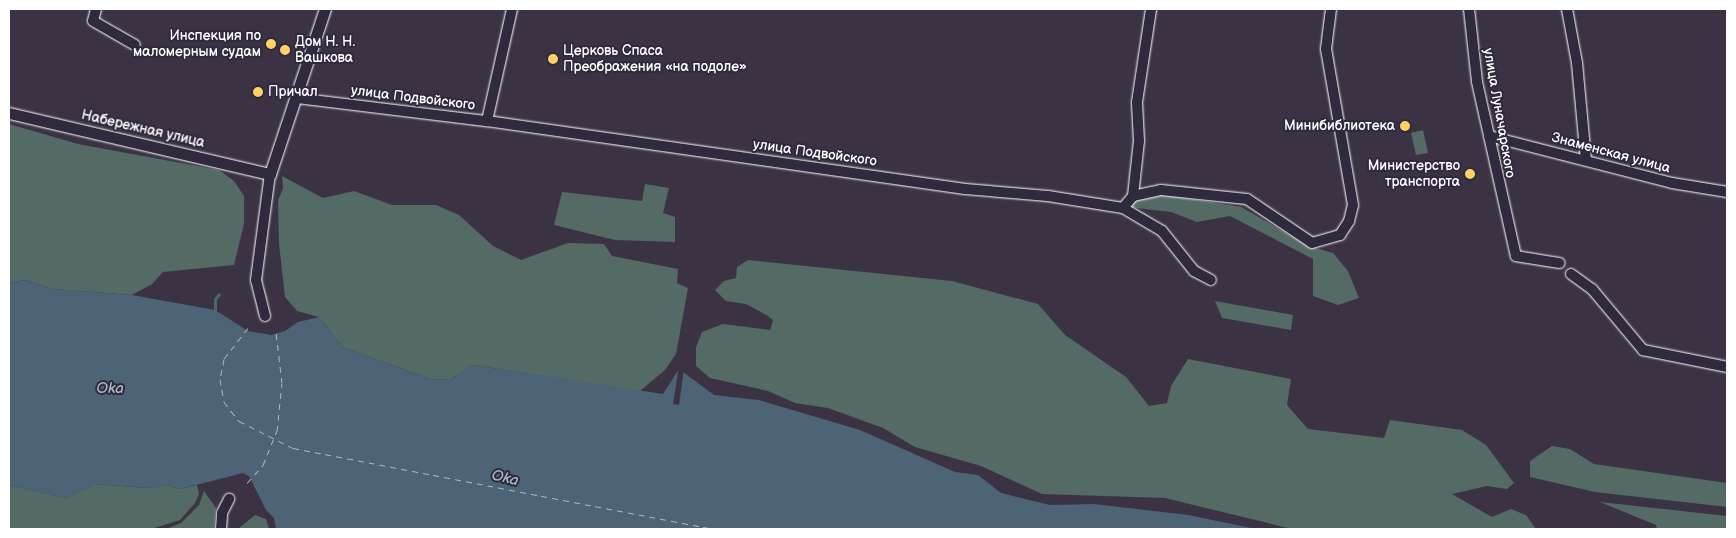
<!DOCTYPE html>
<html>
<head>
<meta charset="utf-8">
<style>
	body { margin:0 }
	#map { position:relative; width:1736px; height:538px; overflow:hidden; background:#3b3344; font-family:"Balsamiq Sans",sans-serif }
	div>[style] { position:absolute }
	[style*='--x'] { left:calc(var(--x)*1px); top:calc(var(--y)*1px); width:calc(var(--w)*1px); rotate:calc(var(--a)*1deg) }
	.green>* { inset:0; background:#546a65 }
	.water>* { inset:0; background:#4c6475 }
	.pier>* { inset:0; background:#3b3344 }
	.stream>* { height:3px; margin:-1.5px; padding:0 1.5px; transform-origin:1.5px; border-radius:1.5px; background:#4c6475 }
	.ferry>* { height:1px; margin-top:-0.5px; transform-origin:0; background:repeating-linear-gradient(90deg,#aeb9c1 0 6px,transparent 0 11px) }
	.roads { filter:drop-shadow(0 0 1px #fff) drop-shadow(0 0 1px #fff) }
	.minor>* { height:10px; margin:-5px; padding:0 5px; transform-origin:5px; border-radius:5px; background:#2f2a3d }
	.tertiary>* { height:11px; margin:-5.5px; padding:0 5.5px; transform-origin:5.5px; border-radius:5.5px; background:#2f2a3d }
	.dots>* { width:14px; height:14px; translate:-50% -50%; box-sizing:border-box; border:2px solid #2f2a3d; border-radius:50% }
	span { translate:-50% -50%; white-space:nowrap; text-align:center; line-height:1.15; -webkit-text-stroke:4px #2f2a3d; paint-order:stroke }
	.poi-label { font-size:14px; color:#fff }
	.right { translate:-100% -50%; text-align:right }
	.left { translate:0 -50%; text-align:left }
	.street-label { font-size:14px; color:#fff }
	.water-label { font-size:15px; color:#aeb9c1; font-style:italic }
	.frame { position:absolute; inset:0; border:10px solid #fff; pointer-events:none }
</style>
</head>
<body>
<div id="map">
	<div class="green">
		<div style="clip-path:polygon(9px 124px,78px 144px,219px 170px,234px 181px,244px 196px,244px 224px,234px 265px,163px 272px,152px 284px,132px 295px,53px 289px,25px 280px,9px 283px)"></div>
		<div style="clip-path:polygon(1423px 130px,1428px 153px,1416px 155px,1411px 133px)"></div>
		<div style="clip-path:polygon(282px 176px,323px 198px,354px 191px,392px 205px,436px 205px,459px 215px,493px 246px,521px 260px,568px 243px,604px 244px,612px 256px,678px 269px,677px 283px,688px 288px,676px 354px,665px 370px,640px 391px,473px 365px,450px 380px,430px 379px,342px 347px,319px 317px,297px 311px,285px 297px,279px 244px,278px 200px,283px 189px)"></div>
		<div style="clip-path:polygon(645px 184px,669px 188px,663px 213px,675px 217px,675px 242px,615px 240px,554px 225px,562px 192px,642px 201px)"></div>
		<div style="clip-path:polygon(1160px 194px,1241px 207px,1309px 246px,1333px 253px,1348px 271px,1359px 298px,1338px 305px,1313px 296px,1313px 259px,1230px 216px,1197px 222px,1171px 212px,1128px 207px,1135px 200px)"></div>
		<div style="clip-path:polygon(748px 260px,952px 281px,1038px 304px,1065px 335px,1126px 377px,1149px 406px,1167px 403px,1171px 386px,1188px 359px,1291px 379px,1287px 405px,1308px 429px,1384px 438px,1390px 420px,1462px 430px,1486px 445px,1514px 483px,1507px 489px,1487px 486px,1452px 494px,1492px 517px,1511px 509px,1526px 515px,1536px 529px,1292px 529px,1165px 498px,1042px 494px,981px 466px,915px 447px,883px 428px,828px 408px,795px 403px,768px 391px,710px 378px,696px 366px,696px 347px,702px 332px,723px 324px,770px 330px,773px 320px,768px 316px,746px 304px,726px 301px,715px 290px,724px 281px,736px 278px,737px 267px)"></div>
		<div style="clip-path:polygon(1215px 301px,1293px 315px,1291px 330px,1222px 318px)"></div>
		<div style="clip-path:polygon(1552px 446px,1570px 449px,1594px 464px,1727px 483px,1727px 507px,1595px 492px,1530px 477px,1530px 461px)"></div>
		<div style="clip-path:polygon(95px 484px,148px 488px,168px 485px,180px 489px,197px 485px,199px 494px,195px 503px,180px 520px,151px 529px,9px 529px,9px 485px,66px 498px)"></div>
		<div style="clip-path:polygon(204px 491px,216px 508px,214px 529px,166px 529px,181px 523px,199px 505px)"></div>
		<div style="clip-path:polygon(1600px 502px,1727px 516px,1727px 529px,1657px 529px,1656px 525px)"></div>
		<div style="clip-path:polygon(255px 515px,266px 519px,269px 529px,238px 529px)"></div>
	</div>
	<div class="water">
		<div style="clip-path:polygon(25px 280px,53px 289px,132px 295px,215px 310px,248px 331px,271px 335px,285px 331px,298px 322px,319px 317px,342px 347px,430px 379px,450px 380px,473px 365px,663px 394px,679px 369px,714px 395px,759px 400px,860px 430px,955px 472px,978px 475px,1001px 493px,1050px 505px,1094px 504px,1188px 515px,1256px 529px,276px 529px,274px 518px,266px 510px,249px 476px,243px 473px,180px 489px,168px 485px,148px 488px,96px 484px,66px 498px,9px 485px,9px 283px)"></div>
	</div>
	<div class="pier">
		<div style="clip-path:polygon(679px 366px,684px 369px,679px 405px,673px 404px)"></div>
	</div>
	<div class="stream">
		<div style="--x:215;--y:310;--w:11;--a:-90"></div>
		<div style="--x:215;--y:299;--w:6;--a:-51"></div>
	</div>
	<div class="ferry">
		<div style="--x:248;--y:328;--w:39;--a:128"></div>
		<div style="--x:224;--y:359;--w:20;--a:101"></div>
		<div style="--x:220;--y:379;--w:23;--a:80"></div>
		<div style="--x:224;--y:402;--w:24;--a:52"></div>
		<div style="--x:239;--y:421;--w:60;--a:26.6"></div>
		<div style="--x:293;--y:448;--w:430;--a:10.9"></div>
		<div style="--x:247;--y:483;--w:24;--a:-48"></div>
		<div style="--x:263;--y:465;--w:37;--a:-68"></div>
		<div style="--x:277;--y:431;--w:48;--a:-84.1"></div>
		<div style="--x:282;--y:383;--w:51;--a:-96.7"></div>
	</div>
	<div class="roads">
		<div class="minor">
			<div style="--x:96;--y:9;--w:12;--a:104"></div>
			<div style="--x:93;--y:21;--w:48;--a:29.7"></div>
			<div style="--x:1469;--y:9;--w:73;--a:83.7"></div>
			<div style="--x:1477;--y:82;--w:178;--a:77.4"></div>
			<div style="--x:1516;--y:256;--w:44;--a:9.2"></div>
			<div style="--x:1567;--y:9;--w:55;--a:79.5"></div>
			<div style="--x:1577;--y:63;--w:97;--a:84.7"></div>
			<div style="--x:296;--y:98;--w:192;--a:6.9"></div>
			<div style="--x:487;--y:121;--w:483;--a:8.1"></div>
			<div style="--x:965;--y:189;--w:83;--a:4.8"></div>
			<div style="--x:1048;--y:196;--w:76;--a:9.1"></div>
			<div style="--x:1123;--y:208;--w:16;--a:-50"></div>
			<div style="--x:1133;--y:196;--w:29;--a:-12"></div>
			<div style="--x:1161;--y:190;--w:86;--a:6"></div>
			<div style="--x:1247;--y:199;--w:78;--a:34.1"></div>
			<div style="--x:1312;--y:243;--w:29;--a:-16"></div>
			<div style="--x:1340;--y:235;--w:17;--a:-57"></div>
			<div style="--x:1349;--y:221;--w:16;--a:-76"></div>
			<div style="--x:1353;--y:205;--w:158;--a:-99.8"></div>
			<div style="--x:1326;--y:49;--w:40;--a:-82.9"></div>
			<div style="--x:487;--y:121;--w:115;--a:-77.4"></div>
			<div style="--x:1489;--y:136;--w:189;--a:14.4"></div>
			<div style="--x:1672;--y:183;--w:56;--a:9.3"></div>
			<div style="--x:1133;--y:196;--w:55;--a:-83.8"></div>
			<div style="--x:1139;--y:141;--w:39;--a:-93"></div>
			<div style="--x:1137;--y:102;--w:94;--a:-81.4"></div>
			<div style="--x:1123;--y:208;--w:45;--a:30.5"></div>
			<div style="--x:1162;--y:231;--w:51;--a:51.3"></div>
			<div style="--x:1194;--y:271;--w:19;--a:28"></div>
			<div style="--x:1571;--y:274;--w:26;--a:36"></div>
			<div style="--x:1592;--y:289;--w:80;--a:50.1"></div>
			<div style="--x:1643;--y:350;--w:86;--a:11.4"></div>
			<div style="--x:265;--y:316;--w:37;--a:-104"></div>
			<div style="--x:256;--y:280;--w:107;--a:-82.5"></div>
			<div style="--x:221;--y:529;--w:16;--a:-86"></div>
			<div style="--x:222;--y:513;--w:16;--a:-63"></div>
		</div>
		<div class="tertiary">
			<div style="--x:9;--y:113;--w:268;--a:13.2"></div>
			<div style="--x:270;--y:174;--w:174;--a:-71.6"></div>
		</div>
	</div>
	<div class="dots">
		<div style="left:271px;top:44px;background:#ffd166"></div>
		<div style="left:285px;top:50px;background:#ffd166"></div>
		<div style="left:553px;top:59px;background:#ffd166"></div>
		<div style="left:258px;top:92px;background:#ffd166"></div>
		<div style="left:1405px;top:126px;background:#ffd166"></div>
		<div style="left:1470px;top:174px;background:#ffd166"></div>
	</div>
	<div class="poi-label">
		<span class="right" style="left:261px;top:44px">Инспекция по<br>маломерным судам</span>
		<span class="left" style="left:295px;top:50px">Дом Н. Н.<br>Вашкова</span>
		<span class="left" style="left:563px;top:59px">Церковь Спаса<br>Преображения «на подоле»</span>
		<span class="left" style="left:268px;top:92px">Причал</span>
		<span class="right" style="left:1395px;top:126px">Минибиблиотека</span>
		<span class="right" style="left:1460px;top:174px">Министерство<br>транспорта</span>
	</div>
	<div class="street-label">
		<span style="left:413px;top:98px;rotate:7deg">улица Подвойского</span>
		<span style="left:1499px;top:113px;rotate:80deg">улица Луначарского</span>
		<span style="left:143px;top:129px;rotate:13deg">Набережная улица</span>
		<span style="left:815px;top:153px;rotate:8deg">улица Подвойского</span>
		<span style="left:1611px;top:153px;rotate:15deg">Знаменская улица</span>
	</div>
	<div class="water-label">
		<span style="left:110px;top:389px">Oka</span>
		<span style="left:505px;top:478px;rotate:14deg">Oka</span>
	</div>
	<div class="frame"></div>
</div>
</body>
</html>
